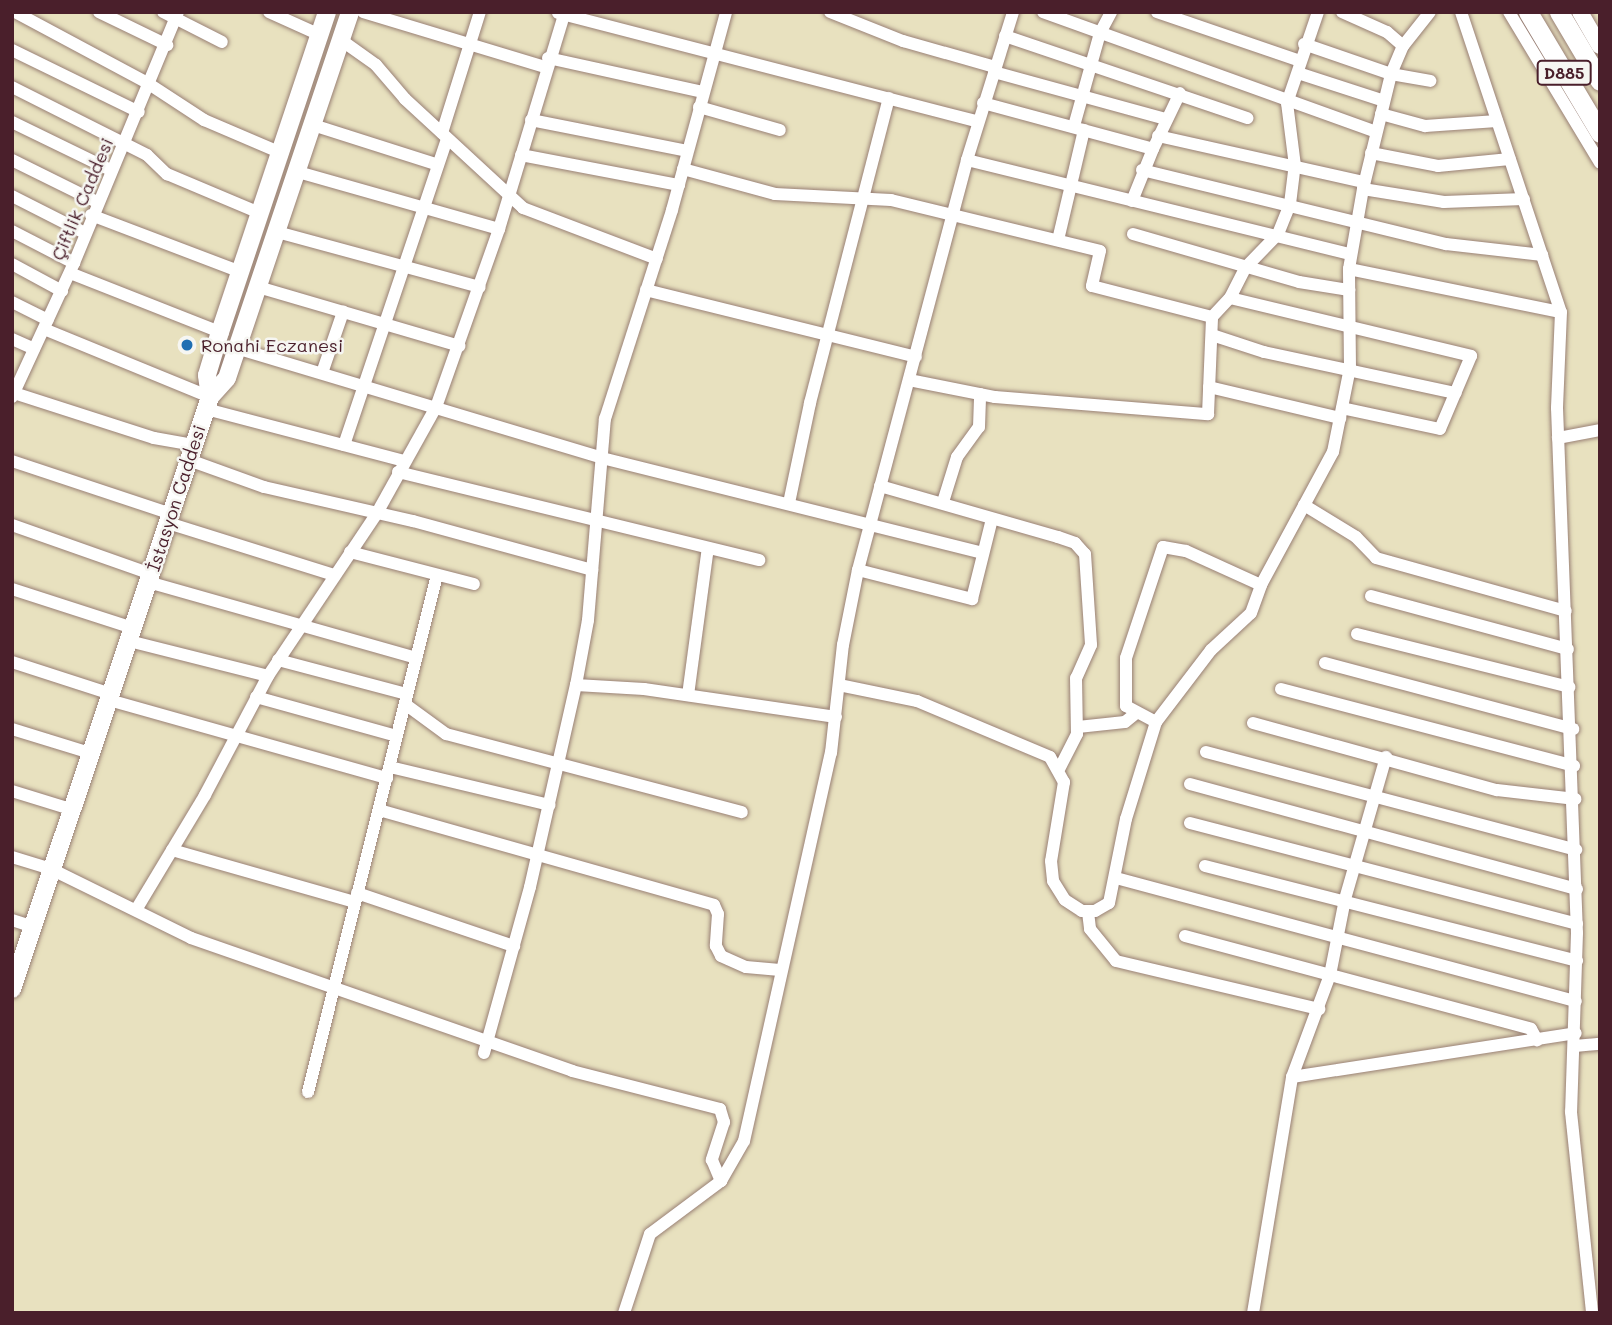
<!DOCTYPE html>
<html>
<head>
<meta charset="utf-8">
<style>
	body { margin:0 }
	#map { position:relative; width:1612px; height:1325px; overflow:hidden; background:#e8e1bf; font-family:Mali,sans-serif }
	div>[style] { position:absolute }
	[style*='--x'] { left:calc(var(--x)*1px); top:calc(var(--y)*1px); width:calc(var(--w)*1px); rotate:calc(var(--a)*1deg) }
	.roads { filter:drop-shadow(0 0 2px #998075) drop-shadow(0 0 2px #998075) }
	.minor>* { height:12px; margin:-6px; padding:0 6px; transform-origin:6px; border-radius:6px; background:#fff }
	.tertiary>* { height:16px; margin:-8px; padding:0 8px; transform-origin:8px; border-radius:8px; background:#fff }
	.secondary>* { height:18px; margin:-9px; padding:0 9px; transform-origin:9px; border-radius:9px; background:#fff }
	.trunk>* { height:19px; margin:-9.5px; padding:0 9.5px; transform-origin:9.5px; border-radius:9.5px; background:#fff }
	.dots>* { width:19px; height:19px; translate:-50% -50%; box-sizing:border-box; border:4px solid #f6f6f2; border-radius:50% }
	span { translate:-50% -50%; white-space:nowrap; text-align:center; line-height:1.15; -webkit-text-stroke:5px #f6f6f2; paint-order:stroke }
	.shield-label span { padding:2px 5px; background:#f6f6f2; border:2px solid; border-radius:5px; -webkit-text-stroke-width:0 }
	.shield-label { font-size:16px; color:#4a1f2b; font-weight:700 }
	.street-label { font-size:18px; color:#4a1f2b }
	.poi-label { font-size:18px; color:#4a1f2b }
	.left { translate:0 -50%; text-align:left }
	.frame { position:absolute; inset:0; border:14px solid #4a1f2b; pointer-events:none }
</style>
</head>
<body>
<div id="map">
	<div class="roads">
		<div class="minor">
			<div style="--x:15;--y:12;--w:152;--a:28.2"></div>
			<div style="--x:149;--y:84;--w:66;--a:33.2"></div>
			<div style="--x:204;--y:120;--w:84;--a:23.2"></div>
			<div style="--x:99;--y:12;--w:76;--a:25.9"></div>
			<div style="--x:163;--y:12;--w:66;--a:27"></div>
			<div style="--x:269;--y:12;--w:56;--a:24.3"></div>
			<div style="--x:363;--y:12;--w:190;--a:16.8"></div>
			<div style="--x:830;--y:12;--w:79;--a:21.7"></div>
			<div style="--x:903;--y:41;--w:96;--a:15.8"></div>
			<div style="--x:1043;--y:12;--w:354;--a:19.8"></div>
			<div style="--x:1157;--y:12;--w:151;--a:18.9"></div>
			<div style="--x:1342;--y:12;--w:49;--a:24"></div>
			<div style="--x:1387;--y:32;--w:21;--a:41"></div>
			<div style="--x:1461;--y:12;--w:316;--a:71.6"></div>
			<div style="--x:1561;--y:312;--w:96;--a:92.4"></div>
			<div style="--x:1557;--y:408;--w:525;--a:87.82"></div>
			<div style="--x:1577;--y:933;--w:179;--a:91.9"></div>
			<div style="--x:1571;--y:1112;--w:202;--a:84"></div>
			<div style="--x:1509;--y:12;--w:176;--a:58.9"></div>
			<div style="--x:558;--y:13;--w:434;--a:14.5"></div>
			<div style="--x:1005;--y:36;--w:256;--a:18.7"></div>
			<div style="--x:341;--y:40;--w:43;--a:35.5"></div>
			<div style="--x:376;--y:65;--w:45;--a:49.5"></div>
			<div style="--x:405;--y:99;--w:161;--a:42.7"></div>
			<div style="--x:523;--y:208;--w:143;--a:20.8"></div>
			<div style="--x:1304;--y:44;--w:92;--a:19"></div>
			<div style="--x:1391;--y:74;--w:40;--a:10"></div>
			<div style="--x:12;--y:50;--w:141;--a:26"></div>
			<div style="--x:548;--y:58;--w:158;--a:12.4"></div>
			<div style="--x:994;--y:72;--w:178;--a:15.3"></div>
			<div style="--x:1298;--y:73;--w:90;--a:18"></div>
			<div style="--x:12;--y:87;--w:151;--a:26.7"></div>
			<div style="--x:147;--y:155;--w:28;--a:44"></div>
			<div style="--x:167;--y:174;--w:103;--a:22.8"></div>
			<div style="--x:983;--y:103;--w:176;--a:15.1"></div>
			<div style="--x:1153;--y:149;--w:62;--a:-64.3"></div>
			<div style="--x:699;--y:107;--w:84;--a:15.9"></div>
			<div style="--x:1381;--y:114;--w:46;--a:15.3"></div>
			<div style="--x:1425;--y:126;--w:72;--a:-4"></div>
			<div style="--x:531;--y:120;--w:159;--a:11.2"></div>
			<div style="--x:12;--y:122;--w:110;--a:25.9"></div>
			<div style="--x:313;--y:125;--w:131;--a:17.7"></div>
			<div style="--x:1074;--y:126;--w:97;--a:-74.4"></div>
			<div style="--x:1100;--y:33;--w:24;--a:-62"></div>
			<div style="--x:442;--y:133;--w:127;--a:-72.6"></div>
			<div style="--x:1158;--y:136;--w:211;--a:12.6"></div>
			<div style="--x:1371;--y:153;--w:68;--a:11"></div>
			<div style="--x:1438;--y:166;--w:72;--a:-5.6"></div>
			<div style="--x:521;--y:155;--w:161;--a:10.8"></div>
			<div style="--x:12;--y:160;--w:95;--a:26.3"></div>
			<div style="--x:967;--y:160;--w:395;--a:13.8"></div>
			<div style="--x:683;--y:169;--w:95;--a:15.2"></div>
			<div style="--x:775;--y:194;--w:116;--a:3"></div>
			<div style="--x:891;--y:200;--w:215;--a:13.7"></div>
			<div style="--x:1100;--y:251;--w:36;--a:103"></div>
			<div style="--x:1092;--y:286;--w:124;--a:14.5"></div>
			<div style="--x:1142;--y:170;--w:313;--a:13.7"></div>
			<div style="--x:1446;--y:244;--w:97;--a:6.5"></div>
			<div style="--x:298;--y:172;--w:209;--a:15.8"></div>
			<div style="--x:1363;--y:189;--w:82;--a:9.1"></div>
			<div style="--x:1444;--y:202;--w:80;--a:-2.1"></div>
			<div style="--x:12;--y:196;--w:82;--a:26.9"></div>
			<div style="--x:1132;--y:201;--w:56;--a:-68"></div>
			<div style="--x:91;--y:215;--w:160;--a:20.8"></div>
			<div style="--x:12;--y:231;--w:70;--a:27.3"></div>
			<div style="--x:277;--y:232;--w:210;--a:15.2"></div>
			<div style="--x:1133;--y:234;--w:173;--a:16.1"></div>
			<div style="--x:1299;--y:282;--w:51;--a:9.1"></div>
			<div style="--x:1058;--y:240;--w:113;--a:-76.7"></div>
			<div style="--x:12;--y:264;--w:57;--a:28.4"></div>
			<div style="--x:1349;--y:269;--w:216;--a:11.5"></div>
			<div style="--x:70;--y:273;--w:161;--a:21.5"></div>
			<div style="--x:258;--y:287;--w:210;--a:16.3"></div>
			<div style="--x:646;--y:290;--w:278;--a:13.9"></div>
			<div style="--x:1230;--y:298;--w:248;--a:13.5"></div>
			<div style="--x:1471;--y:356;--w:79;--a:113"></div>
			<div style="--x:1440;--y:429;--w:100;--a:-167.9"></div>
			<div style="--x:12;--y:302;--w:40;--a:26.6"></div>
			<div style="--x:44;--y:329;--w:179;--a:22.3"></div>
			<div style="--x:1212;--y:335;--w:55;--a:18.1"></div>
			<div style="--x:1264;--y:352;--w:196;--a:12.1"></div>
			<div style="--x:12;--y:339;--w:24;--a:24"></div>
			<div style="--x:236;--y:348;--w:382;--a:16.7"></div>
			<div style="--x:602;--y:458;--w:392;--a:14"></div>
			<div style="--x:322;--y:373;--w:65;--a:-71"></div>
			<div style="--x:909;--y:380;--w:88;--a:11.2"></div>
			<div style="--x:995;--y:397;--w:214;--a:4.6"></div>
			<div style="--x:1208;--y:414;--w:97;--a:-87.6"></div>
			<div style="--x:1212;--y:317;--w:26;--a:-47"></div>
			<div style="--x:1230;--y:298;--w:35;--a:-63"></div>
			<div style="--x:1246;--y:267;--w:46;--a:-45.9"></div>
			<div style="--x:1278;--y:234;--w:32;--a:-68"></div>
			<div style="--x:1290;--y:204;--w:38;--a:-83"></div>
			<div style="--x:1295;--y:166;--w:64;--a:-97.2"></div>
			<div style="--x:1287;--y:103;--w:96;--a:-71.2"></div>
			<div style="--x:1209;--y:387;--w:135;--a:13.3"></div>
			<div style="--x:14;--y:393;--w:147;--a:17.8"></div>
			<div style="--x:154;--y:438;--w:41;--a:9.9"></div>
			<div style="--x:12;--y:397;--w:148;--a:-65.2"></div>
			<div style="--x:74;--y:263;--w:272;--a:-67.5"></div>
			<div style="--x:206;--y:409;--w:205;--a:14.7"></div>
			<div style="--x:1558;--y:438;--w:43;--a:-10.8"></div>
			<div style="--x:344;--y:445;--w:323;--a:-71.4"></div>
			<div style="--x:189;--y:460;--w:80;--a:19.8"></div>
			<div style="--x:264;--y:487;--w:153;--a:12.9"></div>
			<div style="--x:413;--y:521;--w:186;--a:15.3"></div>
			<div style="--x:12;--y:461;--w:168;--a:18.4"></div>
			<div style="--x:398;--y:472;--w:372;--a:13.7"></div>
			<div style="--x:880;--y:486;--w:185;--a:16"></div>
			<div style="--x:1058;--y:537;--w:18;--a:19"></div>
			<div style="--x:1075;--y:543;--w:15;--a:48"></div>
			<div style="--x:1085;--y:554;--w:91;--a:86.2"></div>
			<div style="--x:1091;--y:645;--w:36;--a:114"></div>
			<div style="--x:1076;--y:678;--w:56;--a:89"></div>
			<div style="--x:1077;--y:734;--w:38;--a:117"></div>
			<div style="--x:943;--y:502;--w:47;--a:-72.7"></div>
			<div style="--x:957;--y:457;--w:37;--a:-54"></div>
			<div style="--x:979;--y:427;--w:33;--a:-88"></div>
			<div style="--x:789;--y:503;--w:102;--a:-78.1"></div>
			<div style="--x:810;--y:403;--w:315;--a:-75.5"></div>
			<div style="--x:1304;--y:505;--w:61;--a:31.6"></div>
			<div style="--x:1356;--y:537;--w:29;--a:46"></div>
			<div style="--x:1376;--y:558;--w:197;--a:15.6"></div>
			<div style="--x:168;--y:523;--w:174;--a:17.4"></div>
			<div style="--x:12;--y:525;--w:147;--a:19.4"></div>
			<div style="--x:350;--y:552;--w:128;--a:14.5"></div>
			<div style="--x:858;--y:570;--w:118;--a:14.3"></div>
			<div style="--x:972;--y:599;--w:82;--a:-76"></div>
			<div style="--x:148;--y:582;--w:279;--a:15.8"></div>
			<div style="--x:12;--y:589;--w:127;--a:17.9"></div>
			<div style="--x:1371;--y:596;--w:204;--a:15.1"></div>
			<div style="--x:1357;--y:634;--w:219;--a:14"></div>
			<div style="--x:129;--y:641;--w:143;--a:14.1"></div>
			<div style="--x:278;--y:660;--w:133;--a:14.8"></div>
			<div style="--x:12;--y:662;--w:104;--a:17.9"></div>
			<div style="--x:1325;--y:663;--w:257;--a:14.9"></div>
			<div style="--x:576;--y:685;--w:68;--a:3.4"></div>
			<div style="--x:644;--y:689;--w:194;--a:8.3"></div>
			<div style="--x:839;--y:685;--w:80;--a:11.6"></div>
			<div style="--x:917;--y:701;--w:144;--a:22.8"></div>
			<div style="--x:1050;--y:757;--w:29;--a:61"></div>
			<div style="--x:1064;--y:782;--w:80;--a:99.3"></div>
			<div style="--x:1051;--y:861;--w:20;--a:84"></div>
			<div style="--x:1053;--y:881;--w:22;--a:58"></div>
			<div style="--x:1065;--y:900;--w:20;--a:33"></div>
			<div style="--x:1082;--y:911;--w:13;--a:0"></div>
			<div style="--x:1095;--y:911;--w:16;--a:-30"></div>
			<div style="--x:1109;--y:903;--w:86;--a:-78.6"></div>
			<div style="--x:1126;--y:819;--w:102;--a:-72.8"></div>
			<div style="--x:1156;--y:722;--w:91;--a:-52.6"></div>
			<div style="--x:1211;--y:650;--w:54;--a:-42.8"></div>
			<div style="--x:1251;--y:613;--w:30;--a:-70"></div>
			<div style="--x:1261;--y:585;--w:151;--a:-61.6"></div>
			<div style="--x:1333;--y:452;--w:86;--a:-78.6"></div>
			<div style="--x:1350;--y:368;--w:99;--a:-90.6"></div>
			<div style="--x:1349;--y:269;--w:81;--a:-80.1"></div>
			<div style="--x:1363;--y:189;--w:118;--a:-76.3"></div>
			<div style="--x:1391;--y:74;--w:30;--a:-67"></div>
			<div style="--x:1403;--y:46;--w:43;--a:-51.5"></div>
			<div style="--x:1281;--y:689;--w:303;--a:14.7"></div>
			<div style="--x:688;--y:695;--w:148;--a:-82.3"></div>
			<div style="--x:256;--y:697;--w:146;--a:15.5"></div>
			<div style="--x:109;--y:700;--w:289;--a:15.7"></div>
			<div style="--x:405;--y:704;--w:51;--a:36.2"></div>
			<div style="--x:446;--y:734;--w:306;--a:14.8"></div>
			<div style="--x:1156;--y:722;--w:34;--a:-152"></div>
			<div style="--x:1126;--y:706;--w:48;--a:-90"></div>
			<div style="--x:1126;--y:658;--w:117;--a:-71.6"></div>
			<div style="--x:1163;--y:547;--w:23;--a:10"></div>
			<div style="--x:1186;--y:551;--w:82;--a:24.4"></div>
			<div style="--x:1253;--y:723;--w:253;--a:15.4"></div>
			<div style="--x:1497;--y:790;--w:79;--a:6.6"></div>
			<div style="--x:1078;--y:727;--w:47;--a:-6.1"></div>
			<div style="--x:1125;--y:722;--w:13;--a:-39"></div>
			<div style="--x:12;--y:729;--w:82;--a:17.1"></div>
			<div style="--x:1206;--y:752;--w:383;--a:14.8"></div>
			<div style="--x:390;--y:767;--w:164;--a:13.4"></div>
			<div style="--x:1190;--y:784;--w:401;--a:15.2"></div>
			<div style="--x:12;--y:791;--w:61;--a:17.2"></div>
			<div style="--x:379;--y:810;--w:348;--a:15.8"></div>
			<div style="--x:714;--y:905;--w:10;--a:66"></div>
			<div style="--x:718;--y:914;--w:32;--a:94"></div>
			<div style="--x:716;--y:946;--w:11;--a:63"></div>
			<div style="--x:721;--y:956;--w:27;--a:24"></div>
			<div style="--x:746;--y:967;--w:34;--a:5"></div>
			<div style="--x:1190;--y:823;--w:400;--a:14.6"></div>
			<div style="--x:172;--y:850;--w:189;--a:15.9"></div>
			<div style="--x:12;--y:857;--w:41;--a:17.1"></div>
			<div style="--x:51;--y:869;--w:156;--a:26.2"></div>
			<div style="--x:191;--y:938;--w:404;--a:19.2"></div>
			<div style="--x:572;--y:1071;--w:153;--a:14.4"></div>
			<div style="--x:720;--y:1109;--w:14;--a:73"></div>
			<div style="--x:724;--y:1122;--w:40;--a:108"></div>
			<div style="--x:712;--y:1160;--w:23;--a:67"></div>
			<div style="--x:1205;--y:866;--w:384;--a:14.3"></div>
			<div style="--x:1116;--y:878;--w:476;--a:15"></div>
			<div style="--x:357;--y:893;--w:166;--a:18.7"></div>
			<div style="--x:136;--y:910;--w:134;--a:-59"></div>
			<div style="--x:205;--y:795;--w:135;--a:-62.1"></div>
			<div style="--x:268;--y:676;--w:196;--a:-56.2"></div>
			<div style="--x:377;--y:513;--w:121;--a:-60.9"></div>
			<div style="--x:436;--y:407;--w:189;--a:-70.5"></div>
			<div style="--x:499;--y:229;--w:227;--a:-73.1"></div>
			<div style="--x:1088;--y:912;--w:17;--a:83"></div>
			<div style="--x:1090;--y:929;--w:41;--a:50.9"></div>
			<div style="--x:1116;--y:961;--w:209;--a:13.3"></div>
			<div style="--x:12;--y:920;--w:22;--a:18"></div>
			<div style="--x:1185;--y:936;--w:358;--a:15"></div>
			<div style="--x:1531;--y:1029;--w:13;--a:61"></div>
			<div style="--x:1575;--y:1046;--w:25;--a:-5"></div>
			<div style="--x:484;--y:1053;--w:172;--a:-74.5"></div>
			<div style="--x:530;--y:887;--w:207;--a:-77.2"></div>
			<div style="--x:576;--y:685;--w:66;--a:-79.5"></div>
			<div style="--x:588;--y:620;--w:202;--a:-85.2"></div>
			<div style="--x:605;--y:419;--w:219;--a:-72.2"></div>
			<div style="--x:672;--y:210;--w:205;--a:-74.7"></div>
			<div style="--x:1292;--y:1077;--w:287;--a:-8.8"></div>
			<div style="--x:308;--y:1092;--w:533;--a:-75.99"></div>
			<div style="--x:624;--y:1313;--w:83;--a:-71.8"></div>
			<div style="--x:650;--y:1234;--w:89;--a:-36.7"></div>
			<div style="--x:721;--y:1181;--w:46;--a:-60.1"></div>
			<div style="--x:744;--y:1141;--w:398;--a:-77.4"></div>
			<div style="--x:831;--y:753;--w:109;--a:-83.7"></div>
			<div style="--x:843;--y:645;--w:76;--a:-78.7"></div>
			<div style="--x:858;--y:570;--w:424;--a:-75.1"></div>
			<div style="--x:967;--y:160;--w:155;--a:-72.7"></div>
			<div style="--x:1253;--y:1313;--w:239;--a:-80.6"></div>
			<div style="--x:1292;--y:1077;--w:109;--a:-69.6"></div>
			<div style="--x:1330;--y:975;--w:77;--a:-78.8"></div>
			<div style="--x:1345;--y:899;--w:148;--a:-73.9"></div>
		</div>
		<div class="tertiary">
			<div style="--x:1580;--y:12;--w:39;--a:60"></div>
		</div>
		<div class="secondary">
			<div style="--x:210;--y:397;--w:22;--a:-98"></div>
			<div style="--x:207;--y:375;--w:45;--a:-73.2"></div>
			<div style="--x:220;--y:332;--w:337;--a:-71.5"></div>
			<div style="--x:12;--y:989;--w:624;--a:-71.51"></div>
			<div style="--x:210;--y:397;--w:25;--a:-48"></div>
			<div style="--x:227;--y:378;--w:386;--a:-71.4"></div>
		</div>
		<div class="trunk">
			<div style="--x:1528;--y:12;--w:141;--a:59.2"></div>
			<div style="--x:1559;--y:12;--w:80;--a:59.3"></div>
		</div>
	</div>
	<div class="dots">
		<div style="left:187px;top:345px;background:#1f6fb2"></div>
	</div>
	<div class="shield-label">
		<span style="left:1564px;top:73px">D885</span>
	</div>
	<div class="street-label">
		<span style="left:82px;top:199px;rotate:-67deg">Çiftlik Caddesi</span>
		<span style="left:176px;top:498px;rotate:-72deg">İstasyon Caddesi</span>
	</div>
	<div class="poi-label">
		<span class="left" style="left:201px;top:345px">Ronahi Eczanesi</span>
	</div>
	<div class="frame"></div>
</div>
</body>
</html>
